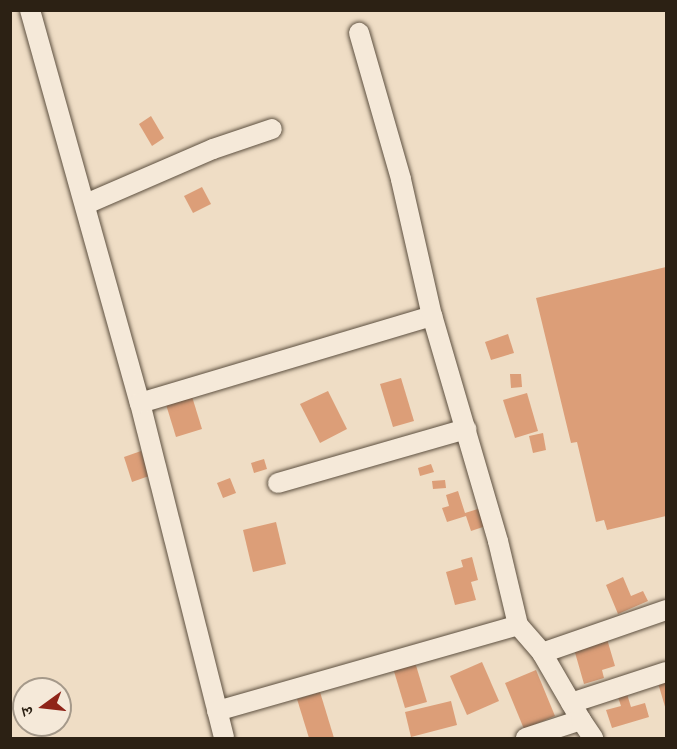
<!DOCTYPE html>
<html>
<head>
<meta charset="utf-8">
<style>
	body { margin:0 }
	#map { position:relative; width:677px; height:749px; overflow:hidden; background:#efddc5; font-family:"Libre Caslon Text","Noto Serif Devanagari",serif }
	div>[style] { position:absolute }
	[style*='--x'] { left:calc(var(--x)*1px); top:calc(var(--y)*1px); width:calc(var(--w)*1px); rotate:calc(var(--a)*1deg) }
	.building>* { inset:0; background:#dc9e78 }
	.roads { filter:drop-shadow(0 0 2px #5d5040) drop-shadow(0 0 2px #5d5040) }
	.minor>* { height:20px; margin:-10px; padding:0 10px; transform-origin:10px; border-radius:10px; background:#f5e9d9 }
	span { translate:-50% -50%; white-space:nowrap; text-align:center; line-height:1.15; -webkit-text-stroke:6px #f5e9d9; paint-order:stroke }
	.frame { position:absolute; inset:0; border:12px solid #2c2114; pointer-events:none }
	.north { position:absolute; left:12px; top:677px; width:60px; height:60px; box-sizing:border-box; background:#f5e9d9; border:2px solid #a5998a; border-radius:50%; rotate:255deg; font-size:16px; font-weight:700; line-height:24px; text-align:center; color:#2c2114 }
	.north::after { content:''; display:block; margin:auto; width:21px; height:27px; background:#8f2418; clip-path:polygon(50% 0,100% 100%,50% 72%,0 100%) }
</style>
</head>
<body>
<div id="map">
	<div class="building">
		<div style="clip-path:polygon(151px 116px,164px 138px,152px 146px,139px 124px)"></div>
		<div style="clip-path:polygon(202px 187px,211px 204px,193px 213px,184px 196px)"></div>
		<div style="clip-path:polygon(666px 267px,666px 516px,607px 530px,604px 520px,596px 522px,577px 442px,571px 443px,536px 298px)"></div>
		<div style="clip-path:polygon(508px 334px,514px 353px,491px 360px,485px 342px)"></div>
		<div style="clip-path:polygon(510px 374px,521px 374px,522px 387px,511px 388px)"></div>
		<div style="clip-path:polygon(401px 378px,414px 421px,393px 427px,380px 384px)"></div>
		<div style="clip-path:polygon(190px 390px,202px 429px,176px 437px,164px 398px)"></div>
		<div style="clip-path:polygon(328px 391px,347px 429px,320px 443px,300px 404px)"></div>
		<div style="clip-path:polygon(527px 393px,538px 431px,515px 438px,503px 400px)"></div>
		<div style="clip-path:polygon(543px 433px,546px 450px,533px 453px,529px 436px)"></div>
		<div style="clip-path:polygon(141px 451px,149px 476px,132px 482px,124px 457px)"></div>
		<div style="clip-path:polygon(264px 459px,267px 469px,254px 473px,251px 463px)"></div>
		<div style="clip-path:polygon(431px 464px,434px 472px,420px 476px,418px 468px)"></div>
		<div style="clip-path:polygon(230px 478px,236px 493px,223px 498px,217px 483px)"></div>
		<div style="clip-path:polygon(445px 480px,446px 488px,433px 489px,432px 481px)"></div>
		<div style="clip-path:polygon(458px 491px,465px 513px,481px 508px,486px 526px,471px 531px,466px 516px,447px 522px,442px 508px,449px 506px,446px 495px)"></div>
		<div style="clip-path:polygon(276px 522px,286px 564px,253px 572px,243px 530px)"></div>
		<div style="clip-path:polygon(472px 557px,478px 580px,471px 582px,476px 600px,455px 605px,446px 572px,463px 567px,461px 560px)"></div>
		<div style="clip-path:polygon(623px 577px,631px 596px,643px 591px,648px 601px,618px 614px,606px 585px)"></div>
		<div style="clip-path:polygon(607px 639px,615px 666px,602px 670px,604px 678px,584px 684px,574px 649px)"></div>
		<div style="clip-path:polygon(415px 662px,427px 702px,405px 708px,393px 668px)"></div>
		<div style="clip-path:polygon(482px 662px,499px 701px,467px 715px,450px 676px)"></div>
		<div style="clip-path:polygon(536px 670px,555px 716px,524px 729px,505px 683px)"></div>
		<div style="clip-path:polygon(666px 680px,666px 710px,658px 683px)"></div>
		<div style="clip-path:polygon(626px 691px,631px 707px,645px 703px,649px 717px,612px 728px,606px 710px,621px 706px,617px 694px)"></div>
		<div style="clip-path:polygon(320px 692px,334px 738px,309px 738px,297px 699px)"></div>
		<div style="clip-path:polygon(451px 701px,457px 725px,411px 737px,405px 712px)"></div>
	</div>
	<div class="roads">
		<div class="minor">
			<div style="--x:30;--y:10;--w:408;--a:74.4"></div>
			<div style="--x:140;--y:403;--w:345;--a:75.9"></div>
			<div style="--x:86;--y:204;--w:138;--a:-23.4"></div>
			<div style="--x:213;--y:149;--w:62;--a:-18.7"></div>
			<div style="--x:140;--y:403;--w:305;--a:-16.6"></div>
			<div style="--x:432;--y:316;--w:140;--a:-102.8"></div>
			<div style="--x:401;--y:179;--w:152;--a:-106"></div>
			<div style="--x:278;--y:483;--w:196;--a:-16"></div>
			<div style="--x:518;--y:625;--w:37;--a:49"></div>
			<div style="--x:542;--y:653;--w:78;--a:59.8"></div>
			<div style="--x:581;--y:720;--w:58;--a:161.9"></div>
			<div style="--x:542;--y:653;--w:131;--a:-19.1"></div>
			<div style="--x:571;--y:703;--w:100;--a:-18.1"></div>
			<div style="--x:217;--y:711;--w:313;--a:-15.9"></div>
			<div style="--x:518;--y:625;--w:86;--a:-103.4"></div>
			<div style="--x:498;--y:541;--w:234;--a:-106.3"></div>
			<div style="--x:581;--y:720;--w:22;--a:56"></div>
		</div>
	</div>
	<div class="frame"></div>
	<div class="north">उ</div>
</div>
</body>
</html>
